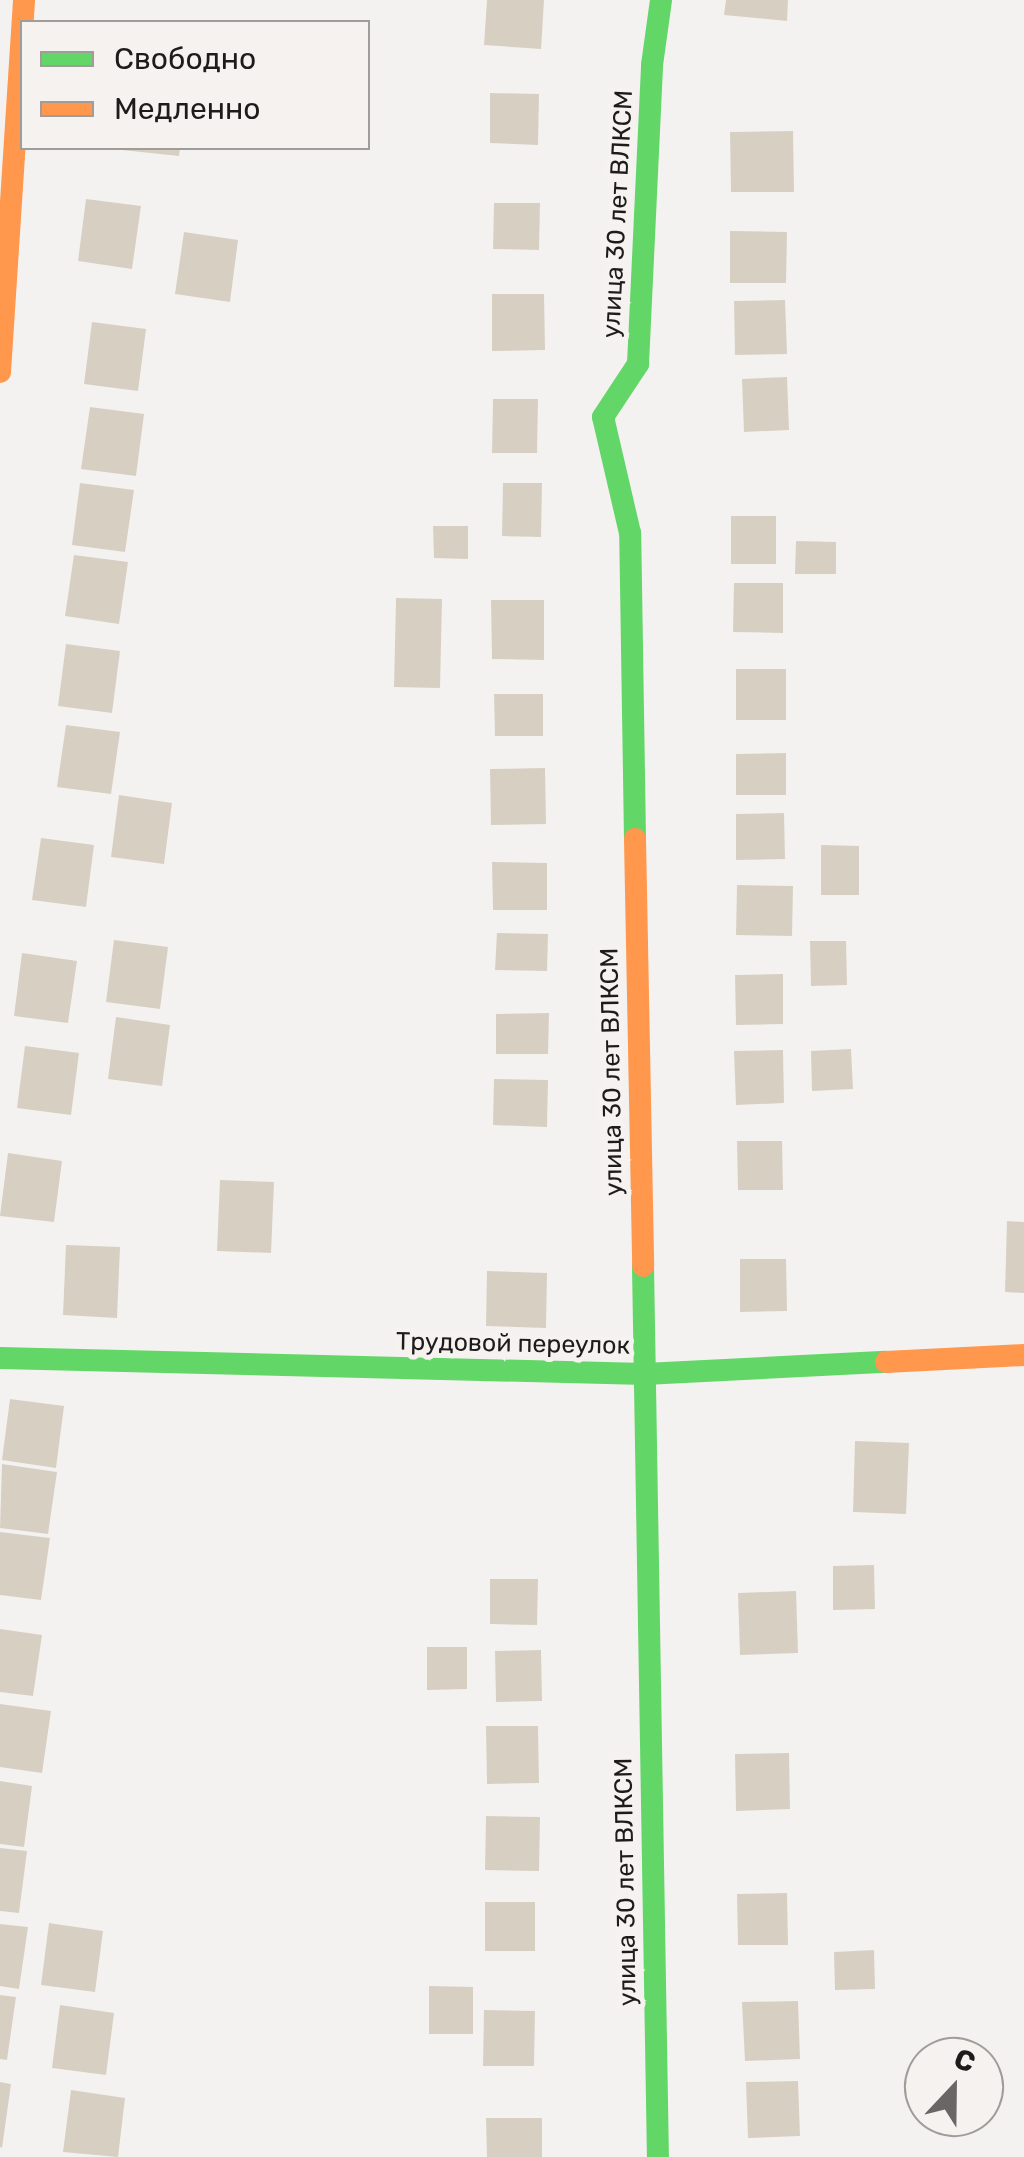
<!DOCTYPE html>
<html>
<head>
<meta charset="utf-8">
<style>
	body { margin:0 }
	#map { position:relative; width:1024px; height:2157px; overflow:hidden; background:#f4f2f0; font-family:Rubik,sans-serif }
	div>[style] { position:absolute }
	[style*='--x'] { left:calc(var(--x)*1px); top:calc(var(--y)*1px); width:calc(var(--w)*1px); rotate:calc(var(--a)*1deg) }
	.building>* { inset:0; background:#d7d0c2 }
	.fast>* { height:22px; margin:-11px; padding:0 11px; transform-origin:11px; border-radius:11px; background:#63d668 }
	.slow>* { height:22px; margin:-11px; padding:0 11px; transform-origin:11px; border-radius:11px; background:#ff974d }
	span { translate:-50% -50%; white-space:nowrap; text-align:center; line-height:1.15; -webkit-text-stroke:10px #f5f2ef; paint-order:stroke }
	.street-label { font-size:25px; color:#1d1c1b }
	.legend { position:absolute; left:20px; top:20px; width:350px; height:130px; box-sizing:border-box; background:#f5f2ef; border:2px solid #9f9c9a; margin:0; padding:12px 18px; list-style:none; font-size:30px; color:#1d1c1b }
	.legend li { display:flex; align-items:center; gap:20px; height:50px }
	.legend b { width:50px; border:2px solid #9f9c9a }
	.north { position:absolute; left:904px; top:2037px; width:100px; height:100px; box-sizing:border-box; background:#f5f2ef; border:2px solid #9f9c9a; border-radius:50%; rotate:22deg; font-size:28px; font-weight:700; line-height:40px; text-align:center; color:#1d1c1b }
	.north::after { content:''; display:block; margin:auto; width:35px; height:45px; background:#686766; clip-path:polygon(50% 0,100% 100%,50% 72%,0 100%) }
</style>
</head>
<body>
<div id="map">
	<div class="building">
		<div style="clip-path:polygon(487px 0,544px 0,541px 49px,484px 45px)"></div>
		<div style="clip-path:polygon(726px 0,788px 0,787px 21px,724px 15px)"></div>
		<div style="clip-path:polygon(490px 93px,539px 94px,538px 145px,490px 143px)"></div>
		<div style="clip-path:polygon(793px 131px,794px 192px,731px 192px,730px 132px)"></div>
		<div style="clip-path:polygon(103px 148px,180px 148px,179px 156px)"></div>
		<div style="clip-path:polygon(86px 199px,141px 206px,132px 269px,78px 261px)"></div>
		<div style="clip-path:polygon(494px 203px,540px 203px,539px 250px,493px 249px)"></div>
		<div style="clip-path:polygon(730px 231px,787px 232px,786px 283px,730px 283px)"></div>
		<div style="clip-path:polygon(184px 232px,238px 240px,230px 302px,175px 294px)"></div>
		<div style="clip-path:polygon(492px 294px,544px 294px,545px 350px,492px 351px)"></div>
		<div style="clip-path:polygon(785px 300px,787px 354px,735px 355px,734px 301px)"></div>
		<div style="clip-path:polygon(92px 322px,146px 329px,138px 391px,84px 384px)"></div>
		<div style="clip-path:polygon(787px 377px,789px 430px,744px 432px,742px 379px)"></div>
		<div style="clip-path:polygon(493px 399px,538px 399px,537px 453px,492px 453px)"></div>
		<div style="clip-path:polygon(90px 407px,144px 414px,136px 476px,81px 469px)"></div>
		<div style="clip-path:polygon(80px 483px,134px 490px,125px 552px,72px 545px)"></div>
		<div style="clip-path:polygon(503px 483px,542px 483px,541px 537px,502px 536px)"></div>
		<div style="clip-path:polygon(731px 516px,776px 516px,776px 564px,731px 564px)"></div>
		<div style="clip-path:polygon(433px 526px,468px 526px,468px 559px,434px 558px)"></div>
		<div style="clip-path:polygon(796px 541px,836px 542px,836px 574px,795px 574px)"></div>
		<div style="clip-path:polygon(74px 555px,128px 562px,119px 624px,65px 616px)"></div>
		<div style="clip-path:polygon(734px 583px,783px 583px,783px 633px,733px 632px)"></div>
		<div style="clip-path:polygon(396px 598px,442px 599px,440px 688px,394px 687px)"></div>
		<div style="clip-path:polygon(491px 600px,544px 600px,544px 660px,492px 659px)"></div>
		<div style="clip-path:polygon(66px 644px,120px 651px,112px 713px,58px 706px)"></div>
		<div style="clip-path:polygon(736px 669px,786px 669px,786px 720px,736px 720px)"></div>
		<div style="clip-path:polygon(494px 694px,543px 694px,543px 736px,495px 736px)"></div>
		<div style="clip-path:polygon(66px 725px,120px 732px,111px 794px,57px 787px)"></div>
		<div style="clip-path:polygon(786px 753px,786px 795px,736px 795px,736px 754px)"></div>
		<div style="clip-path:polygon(545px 768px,546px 824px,491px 825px,490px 769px)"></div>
		<div style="clip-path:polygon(119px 795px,172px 803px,164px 864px,111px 857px)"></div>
		<div style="clip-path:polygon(784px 813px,785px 859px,736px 860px,736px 814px)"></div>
		<div style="clip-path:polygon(41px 838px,94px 845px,86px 907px,32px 900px)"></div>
		<div style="clip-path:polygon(821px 845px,859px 846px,859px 895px,821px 895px)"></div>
		<div style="clip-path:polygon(492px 862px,547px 863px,547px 910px,493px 910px)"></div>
		<div style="clip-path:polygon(737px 885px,793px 886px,792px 936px,736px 935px)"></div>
		<div style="clip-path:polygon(497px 933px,548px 934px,547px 971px,495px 970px)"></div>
		<div style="clip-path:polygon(114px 940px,168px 947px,160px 1009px,106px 1002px)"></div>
		<div style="clip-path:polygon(810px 941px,846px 941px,847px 985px,811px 986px)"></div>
		<div style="clip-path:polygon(22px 953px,77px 961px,68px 1023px,14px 1016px)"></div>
		<div style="clip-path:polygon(783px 974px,783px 1024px,736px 1025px,735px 975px)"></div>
		<div style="clip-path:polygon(549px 1013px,548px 1054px,496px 1054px,496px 1014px)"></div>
		<div style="clip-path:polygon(116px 1017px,170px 1025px,162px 1086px,108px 1079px)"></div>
		<div style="clip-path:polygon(25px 1046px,79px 1053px,71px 1115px,17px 1108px)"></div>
		<div style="clip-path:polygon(851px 1049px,853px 1089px,812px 1091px,811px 1051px)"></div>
		<div style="clip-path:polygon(783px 1050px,784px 1103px,736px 1105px,734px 1051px)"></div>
		<div style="clip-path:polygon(494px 1079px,548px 1080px,547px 1127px,493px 1125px)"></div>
		<div style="clip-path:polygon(737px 1141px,782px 1141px,783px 1190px,738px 1190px)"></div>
		<div style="clip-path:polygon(8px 1153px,62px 1161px,54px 1222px,0 1216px)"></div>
		<div style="clip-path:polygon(220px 1180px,274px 1182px,271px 1253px,217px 1251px)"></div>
		<div style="clip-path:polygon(1007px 1221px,1024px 1222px,1024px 1293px,1005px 1292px)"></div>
		<div style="clip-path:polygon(66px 1245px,120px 1247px,117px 1318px,63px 1315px)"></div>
		<div style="clip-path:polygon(740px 1259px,786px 1259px,787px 1311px,740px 1312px)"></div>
		<div style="clip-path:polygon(487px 1271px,547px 1273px,546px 1328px,486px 1326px)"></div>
		<div style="clip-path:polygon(10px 1399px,64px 1406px,56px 1468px,2px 1460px)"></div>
		<div style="clip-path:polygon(855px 1441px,909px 1443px,906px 1514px,853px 1512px)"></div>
		<div style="clip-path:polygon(2px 1464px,57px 1472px,48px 1534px,0 1528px)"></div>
		<div style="clip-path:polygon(0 1532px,50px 1538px,41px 1600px,0 1595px)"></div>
		<div style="clip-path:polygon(874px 1565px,875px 1609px,833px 1610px,833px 1566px)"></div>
		<div style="clip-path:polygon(490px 1579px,538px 1579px,537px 1625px,490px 1624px)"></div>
		<div style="clip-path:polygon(796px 1591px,798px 1653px,740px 1655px,738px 1593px)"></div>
		<div style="clip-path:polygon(0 1629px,42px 1635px,33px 1696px,0 1692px)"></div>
		<div style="clip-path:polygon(427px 1647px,467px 1647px,467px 1689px,427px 1690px)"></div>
		<div style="clip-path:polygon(541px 1650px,542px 1701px,496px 1702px,495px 1651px)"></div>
		<div style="clip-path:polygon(0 1704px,51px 1711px,42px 1773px,0 1767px)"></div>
		<div style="clip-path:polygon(486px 1726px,538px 1726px,539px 1783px,487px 1784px)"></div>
		<div style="clip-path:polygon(789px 1753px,790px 1809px,736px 1811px,735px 1754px)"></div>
		<div style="clip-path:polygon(0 1781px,32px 1786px,24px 1847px,0 1844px)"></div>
		<div style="clip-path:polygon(486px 1816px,540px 1817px,539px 1871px,485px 1870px)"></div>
		<div style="clip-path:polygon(0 1848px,27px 1851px,19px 1913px,0 1911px)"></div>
		<div style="clip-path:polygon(787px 1893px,788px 1945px,738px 1945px,737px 1894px)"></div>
		<div style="clip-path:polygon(485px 1902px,535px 1902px,535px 1951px,485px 1951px)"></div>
		<div style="clip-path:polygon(49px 1923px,103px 1931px,95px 1992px,41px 1985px)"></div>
		<div style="clip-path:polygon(0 1924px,28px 1927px,19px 1989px,0 1986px)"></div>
		<div style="clip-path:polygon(874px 1950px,875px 1989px,835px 1990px,834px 1952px)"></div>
		<div style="clip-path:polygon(429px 1986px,473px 1987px,473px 2034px,429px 2034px)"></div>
		<div style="clip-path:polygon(0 1995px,16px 1997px,7px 2060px,0 2059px)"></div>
		<div style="clip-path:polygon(798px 2001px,800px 2059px,745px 2061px,742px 2002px)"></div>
		<div style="clip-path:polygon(60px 2005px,114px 2013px,106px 2075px,52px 2068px)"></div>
		<div style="clip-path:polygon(484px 2010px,535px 2011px,534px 2066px,483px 2066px)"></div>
		<div style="clip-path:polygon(798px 2081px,800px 2136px,748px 2138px,746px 2082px)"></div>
		<div style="clip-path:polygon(0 2082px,11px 2084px,2px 2148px,0 2147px)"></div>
		<div style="clip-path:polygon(71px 2090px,125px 2098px,118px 2157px,63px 2152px)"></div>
		<div style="clip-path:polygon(486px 2118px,542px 2118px,542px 2157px,487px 2157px)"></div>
	</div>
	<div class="fast">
		<div style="--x:635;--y:839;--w:306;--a:-90.9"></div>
		<div style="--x:630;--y:533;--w:119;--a:-103.1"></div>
		<div style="--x:603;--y:417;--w:64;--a:-56.6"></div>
		<div style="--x:638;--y:364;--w:299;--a:-87.3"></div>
		<div style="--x:652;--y:65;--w:66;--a:-82.1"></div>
		<div style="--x:643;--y:1266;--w:891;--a:89.04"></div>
		<div style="--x:0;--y:1358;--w:645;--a:1.42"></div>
		<div style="--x:645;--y:1374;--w:241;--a:-2.9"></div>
	</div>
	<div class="slow">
		<div style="--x:0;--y:372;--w:373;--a:-86.3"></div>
		<div style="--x:635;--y:839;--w:427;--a:88.9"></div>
		<div style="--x:886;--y:1362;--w:138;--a:-2.9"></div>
	</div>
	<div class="street-label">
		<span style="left:618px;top:214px;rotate:-87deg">улица 30 лет ВЛКСМ</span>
		<span style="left:612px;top:1072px;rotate:-91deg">улица 30 лет ВЛКСМ</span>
		<span style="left:513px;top:1344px;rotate:1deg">Трудовой переулок</span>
		<span style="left:626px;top:1882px;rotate:-91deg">улица 30 лет ВЛКСМ</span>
	</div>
	<ul class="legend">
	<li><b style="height:12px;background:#63d668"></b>Свободно</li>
	<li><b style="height:12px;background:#ff974d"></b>Медленно</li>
	</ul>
	<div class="north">С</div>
</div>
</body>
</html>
